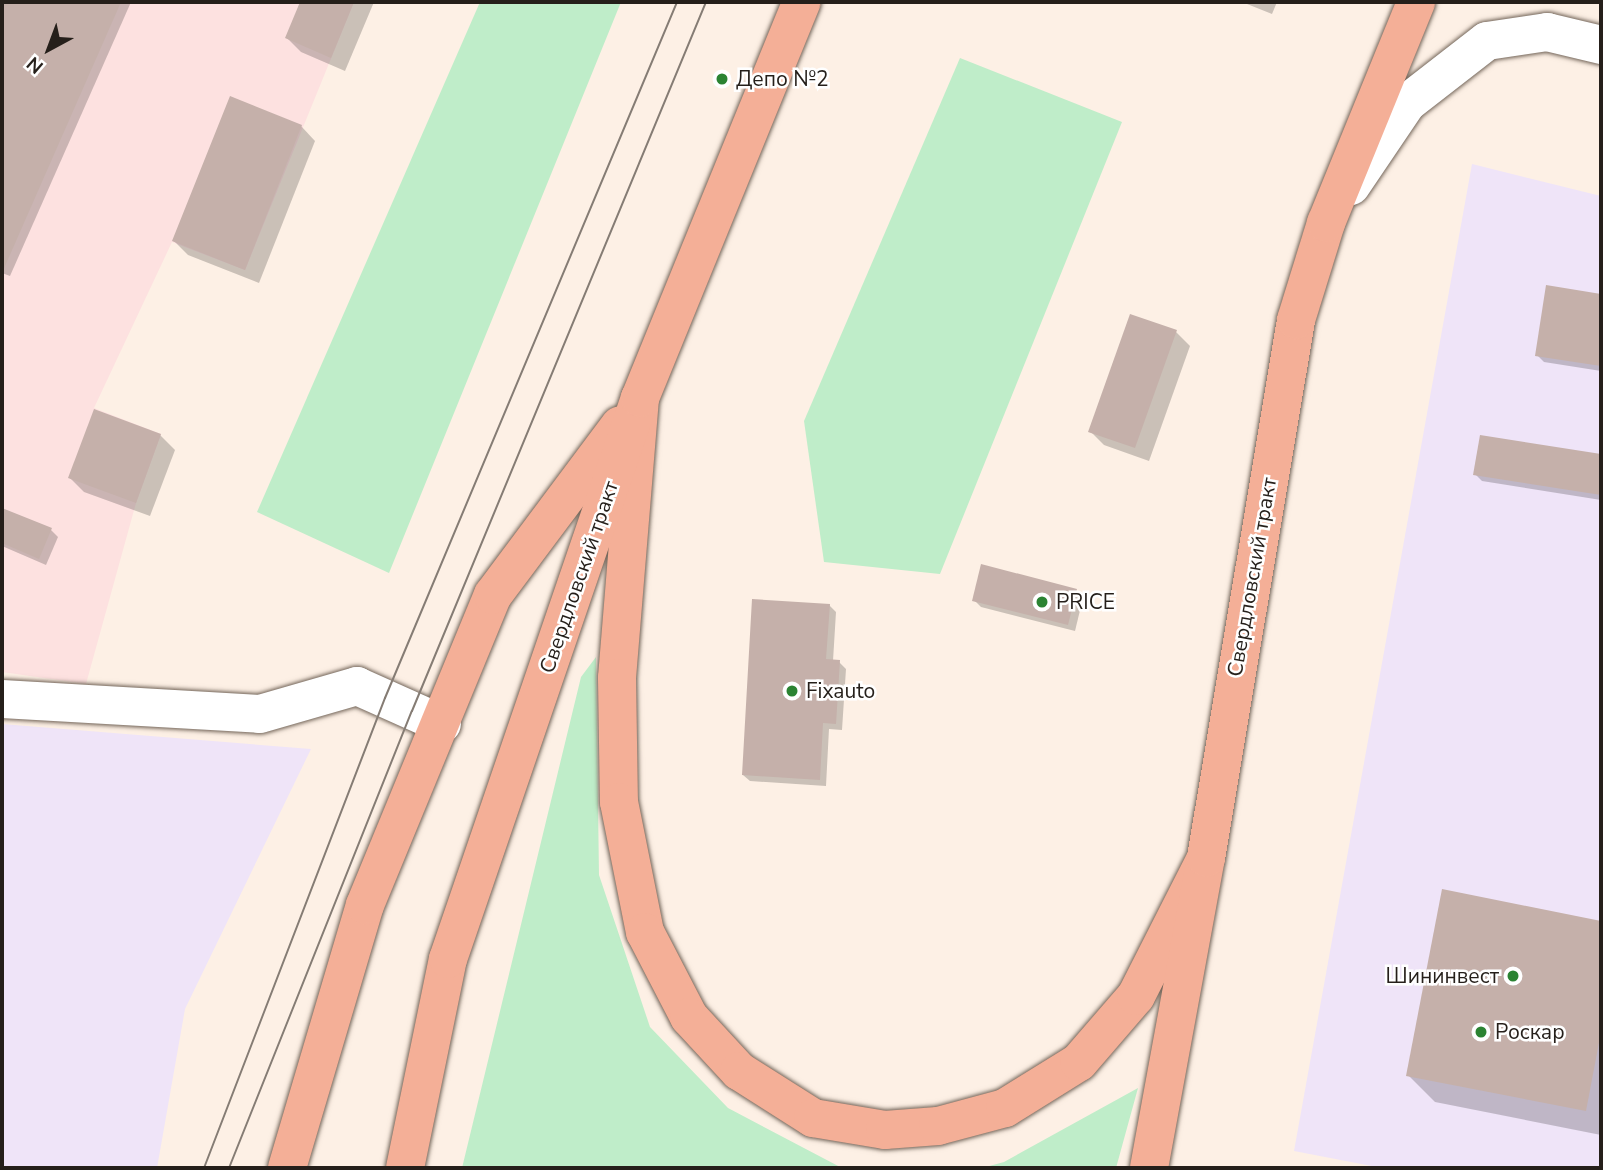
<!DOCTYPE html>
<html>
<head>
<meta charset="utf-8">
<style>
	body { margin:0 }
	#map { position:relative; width:1603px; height:1170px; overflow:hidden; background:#fdf0e5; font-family:"Nunito Sans",sans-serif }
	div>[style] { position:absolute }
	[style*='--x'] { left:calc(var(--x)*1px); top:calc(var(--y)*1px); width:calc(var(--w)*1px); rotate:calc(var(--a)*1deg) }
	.commercial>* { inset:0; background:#efe4f8 }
	.industrial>* { inset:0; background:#fde1e0 }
	.green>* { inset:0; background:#bfedc9 }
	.shadow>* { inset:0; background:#0003 }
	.building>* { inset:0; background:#c5b0aa }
	.roads { filter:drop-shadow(0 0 2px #74665a) drop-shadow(0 0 2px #74665a) }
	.minor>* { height:38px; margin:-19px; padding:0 19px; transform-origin:19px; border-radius:19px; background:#fff }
	.major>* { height:38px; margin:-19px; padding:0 19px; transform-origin:19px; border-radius:19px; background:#f4af97 }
	.tram>* { height:2px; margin:-1px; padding:0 1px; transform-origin:1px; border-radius:1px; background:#857c74 }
	.dots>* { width:19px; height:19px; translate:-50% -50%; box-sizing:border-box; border:4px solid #fff; border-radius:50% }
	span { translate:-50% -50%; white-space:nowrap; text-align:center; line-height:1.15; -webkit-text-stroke:5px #fff; paint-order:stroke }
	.poi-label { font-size:21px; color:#251f1a }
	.left { translate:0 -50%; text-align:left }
	.right { translate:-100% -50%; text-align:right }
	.street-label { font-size:21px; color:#251f1a }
	.frame { position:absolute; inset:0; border:4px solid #251f1a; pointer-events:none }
	.north { position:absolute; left:14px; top:14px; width:70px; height:70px; -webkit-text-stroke:5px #fff; paint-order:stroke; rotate:221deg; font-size:19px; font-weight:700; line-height:28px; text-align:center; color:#251f1a }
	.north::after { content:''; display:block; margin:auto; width:24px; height:32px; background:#251f1a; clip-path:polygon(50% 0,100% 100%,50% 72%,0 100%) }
</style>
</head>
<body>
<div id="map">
	<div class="commercial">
		<div style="clip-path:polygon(1472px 164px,1601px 196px,1601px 1168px,1382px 1168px,1294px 1151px)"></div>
		<div style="clip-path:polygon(2px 724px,311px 749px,185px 1009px,157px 1168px,2px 1168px)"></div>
	</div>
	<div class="industrial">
		<div style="clip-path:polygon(2px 2px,354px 2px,245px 270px,172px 242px,94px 408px,161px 434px,136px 503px,86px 684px,2px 672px)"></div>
	</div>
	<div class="green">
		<div style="clip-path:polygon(480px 2px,621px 2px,389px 573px,257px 512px)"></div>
		<div style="clip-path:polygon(960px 58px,1122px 122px,940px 574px,824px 562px,804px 421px)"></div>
		<div style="clip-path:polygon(596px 657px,599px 875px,650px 1027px,728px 1108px,842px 1168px,462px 1168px,581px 677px)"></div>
		<div style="clip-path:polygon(1138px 1088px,1116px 1168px,982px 1168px,1004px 1162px)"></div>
	</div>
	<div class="shadow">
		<div style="clip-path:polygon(2px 2px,131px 2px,10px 276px,2px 273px)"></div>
		<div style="clip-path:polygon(302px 2px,374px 2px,345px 71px,301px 52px,287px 38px)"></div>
		<div style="clip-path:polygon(1242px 2px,1277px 2px,1272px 14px)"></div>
		<div style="clip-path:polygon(301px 126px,315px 141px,259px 283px,188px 255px,174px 241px)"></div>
		<div style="clip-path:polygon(1548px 287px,1601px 295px,1601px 371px,1544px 362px,1537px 355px)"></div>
		<div style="clip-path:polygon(1176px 332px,1190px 346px,1149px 461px,1104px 445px,1090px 431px)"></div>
		<div style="clip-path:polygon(160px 435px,175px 450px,150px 516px,84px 492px,70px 478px)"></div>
		<div style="clip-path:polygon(1481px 437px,1601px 456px,1601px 500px,1482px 481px,1475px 474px)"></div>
		<div style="clip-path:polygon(2px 510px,51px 530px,58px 537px,46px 565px,2px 546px)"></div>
		<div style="clip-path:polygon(983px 566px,1077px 591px,1083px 598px,1075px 631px,981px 607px,974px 600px)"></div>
		<div style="clip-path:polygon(829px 605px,836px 612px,833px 661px,839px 662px,846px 669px,842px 730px,829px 729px,826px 786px,750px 781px,743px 775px)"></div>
		<div style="clip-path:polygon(1444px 891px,1601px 923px,1601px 1135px,1435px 1102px,1408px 1075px)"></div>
	</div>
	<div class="building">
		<div style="clip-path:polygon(2px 2px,121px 2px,2px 273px)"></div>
		<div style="clip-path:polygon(300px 2px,354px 2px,331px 58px,285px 38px)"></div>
		<div style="clip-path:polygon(230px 96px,302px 125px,245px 270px,172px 241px)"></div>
		<div style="clip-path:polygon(1546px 285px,1601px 294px,1601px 366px,1535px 356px)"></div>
		<div style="clip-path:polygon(1130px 314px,1177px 330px,1135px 448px,1088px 432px)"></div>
		<div style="clip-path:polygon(94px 409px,161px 434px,136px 503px,68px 478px)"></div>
		<div style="clip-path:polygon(1480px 435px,1601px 454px,1601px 495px,1473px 475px)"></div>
		<div style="clip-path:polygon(2px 508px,52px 528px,39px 559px,2px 543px)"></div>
		<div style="clip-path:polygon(981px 564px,1077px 589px,1068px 625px,972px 601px)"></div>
		<div style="clip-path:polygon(752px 599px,830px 604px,826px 659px,840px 660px,836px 724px,823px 723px,820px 780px,742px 775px)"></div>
		<div style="clip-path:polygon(1442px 889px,1601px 921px,1601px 1032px,1586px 1111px,1406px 1076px)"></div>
	</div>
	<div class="roads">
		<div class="minor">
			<div style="--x:1351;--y:186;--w:100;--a:-56"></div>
			<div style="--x:1407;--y:103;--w:101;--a:-37.8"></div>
			<div style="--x:1487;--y:41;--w:61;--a:-8.5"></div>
			<div style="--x:1547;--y:32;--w:56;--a:13.5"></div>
			<div style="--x:2;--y:699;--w:258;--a:3.3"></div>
			<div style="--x:260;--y:714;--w:101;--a:-16.1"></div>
			<div style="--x:357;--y:686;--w:93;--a:24.1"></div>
		</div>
		<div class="major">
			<div style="--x:640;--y:398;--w:281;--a:94.7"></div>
			<div style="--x:617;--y:678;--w:124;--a:89.1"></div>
			<div style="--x:619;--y:802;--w:133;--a:78.7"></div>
			<div style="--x:645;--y:932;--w:96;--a:62.6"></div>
			<div style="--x:689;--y:1017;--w:74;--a:47.2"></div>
			<div style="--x:739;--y:1071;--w:88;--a:32.4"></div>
			<div style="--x:813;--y:1118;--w:73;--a:9.5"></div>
			<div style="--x:885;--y:1130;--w:53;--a:-4.3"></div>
			<div style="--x:938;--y:1126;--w:69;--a:-15"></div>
			<div style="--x:1005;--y:1108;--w:87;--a:-31.9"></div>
			<div style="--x:1079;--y:1062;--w:87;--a:-49.2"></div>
			<div style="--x:1136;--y:996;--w:155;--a:-63.1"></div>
			<div style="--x:287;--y:1168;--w:274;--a:-73.5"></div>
			<div style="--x:365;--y:905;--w:335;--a:-67.6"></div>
			<div style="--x:493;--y:595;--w:212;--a:-53.2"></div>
			<div style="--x:405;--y:1168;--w:213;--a:-78.4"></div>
			<div style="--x:448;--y:959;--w:593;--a:-71.11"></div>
			<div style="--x:640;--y:398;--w:428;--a:-67.8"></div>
			<div style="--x:1149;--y:1168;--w:315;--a:-79.6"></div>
			<div style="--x:1206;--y:858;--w:545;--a:-80.5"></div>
			<div style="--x:1296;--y:320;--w:102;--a:-72.8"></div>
			<div style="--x:1326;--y:223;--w:239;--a:-67.8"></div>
		</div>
	</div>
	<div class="tram">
		<div style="--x:204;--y:1168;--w:504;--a:-68.94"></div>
		<div style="--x:385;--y:698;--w:755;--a:-67.24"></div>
		<div style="--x:229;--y:1168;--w:492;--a:-68.2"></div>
		<div style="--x:412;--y:711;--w:768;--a:-67.48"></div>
	</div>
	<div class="dots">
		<div style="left:722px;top:79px;background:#2b8332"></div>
		<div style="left:1042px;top:602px;background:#2b8332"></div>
		<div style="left:792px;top:691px;background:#2b8332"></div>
		<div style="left:1513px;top:976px;background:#2b8332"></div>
		<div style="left:1481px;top:1032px;background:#2b8332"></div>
	</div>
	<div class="poi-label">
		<span class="left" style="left:736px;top:79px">Депо №2</span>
		<span class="left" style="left:1056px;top:602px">PRICE</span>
		<span class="left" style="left:806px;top:691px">Fixauto</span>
		<span class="right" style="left:1499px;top:976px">Шининвест</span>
		<span class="left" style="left:1495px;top:1032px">Роскар</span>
	</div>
	<div class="street-label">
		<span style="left:579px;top:577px;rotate:-71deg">Свердловский тракт</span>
		<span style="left:1252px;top:577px;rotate:-80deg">Свердловский тракт</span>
	</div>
	<div class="frame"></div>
	<div class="north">N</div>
</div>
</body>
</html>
